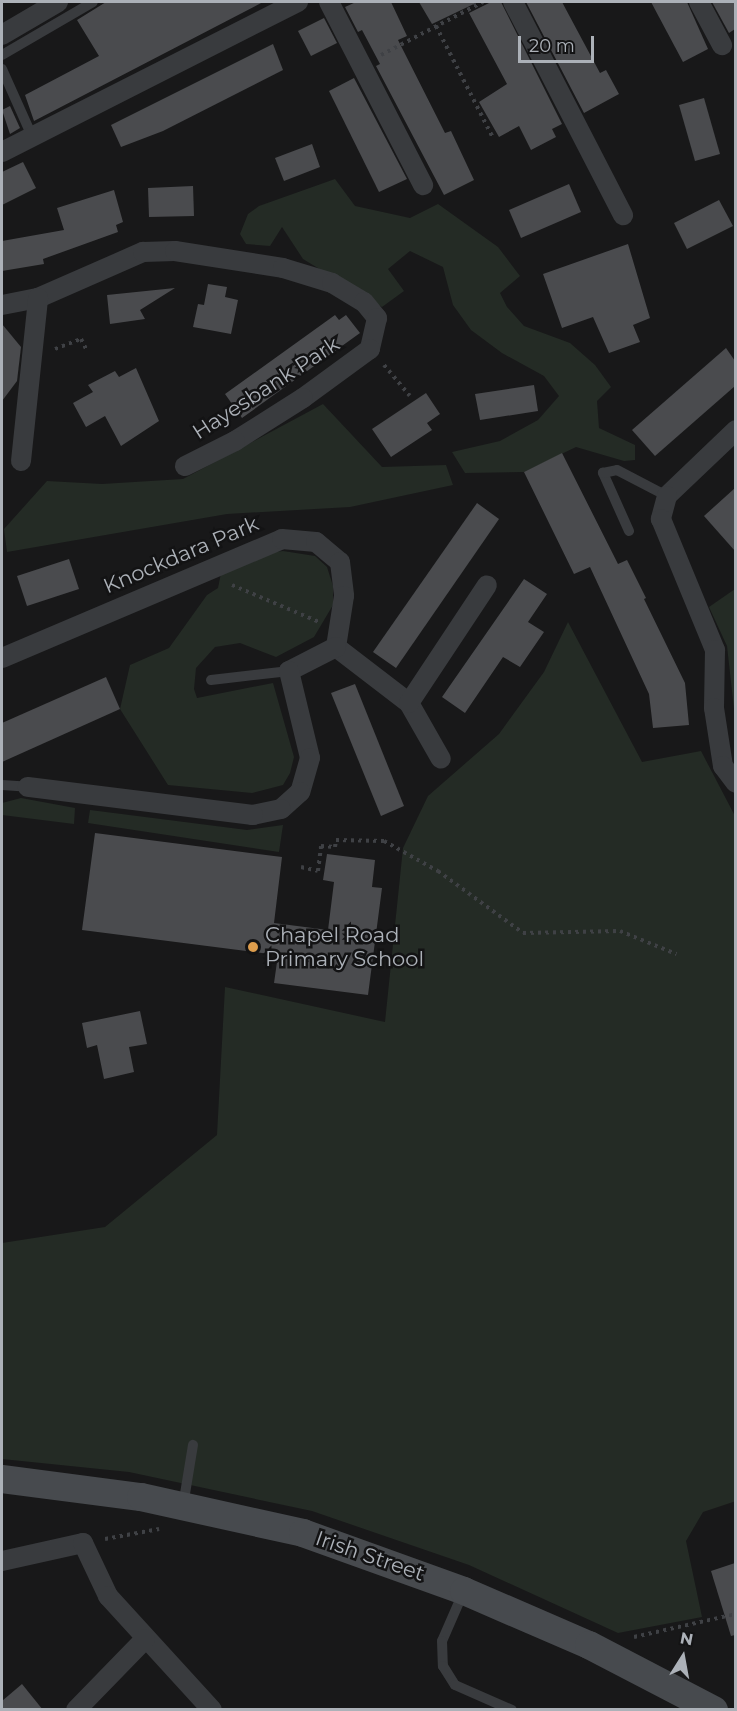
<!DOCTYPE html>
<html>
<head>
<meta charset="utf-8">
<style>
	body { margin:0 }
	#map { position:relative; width:737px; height:1711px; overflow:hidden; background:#181819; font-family:Montserrat,sans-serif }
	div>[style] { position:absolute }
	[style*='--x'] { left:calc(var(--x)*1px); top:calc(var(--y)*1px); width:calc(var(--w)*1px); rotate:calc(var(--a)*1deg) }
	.green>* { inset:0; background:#242b25 }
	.building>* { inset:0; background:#4a4b4e }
	.path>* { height:4px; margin-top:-2px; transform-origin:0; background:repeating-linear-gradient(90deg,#3f4145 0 3px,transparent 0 7.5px) }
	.service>* { height:10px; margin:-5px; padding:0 5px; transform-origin:5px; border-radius:5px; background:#393b3e }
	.minor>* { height:20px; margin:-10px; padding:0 10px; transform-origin:10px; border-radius:10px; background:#393b3e }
	.secondary>* { height:28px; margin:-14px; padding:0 14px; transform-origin:14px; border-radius:14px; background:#474a4e }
	.dots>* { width:16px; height:16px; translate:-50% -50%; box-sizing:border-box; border:3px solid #131314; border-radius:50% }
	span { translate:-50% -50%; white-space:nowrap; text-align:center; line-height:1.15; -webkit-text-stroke:5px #131314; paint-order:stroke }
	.street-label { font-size:21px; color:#acb1b8 }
	.poi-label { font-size:21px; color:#acb1b8 }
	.left { translate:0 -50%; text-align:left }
	.frame { position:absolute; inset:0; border:3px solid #acb1b8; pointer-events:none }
	.north { position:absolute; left:653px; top:1627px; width:60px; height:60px; -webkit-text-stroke:4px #131314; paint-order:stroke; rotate:11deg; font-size:16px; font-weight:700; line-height:24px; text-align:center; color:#acb1b8 }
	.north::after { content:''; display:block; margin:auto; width:21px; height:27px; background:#acb1b8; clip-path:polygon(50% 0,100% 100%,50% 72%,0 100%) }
	.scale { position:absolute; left:518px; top:36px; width:76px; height:27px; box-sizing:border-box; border:3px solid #acb1b8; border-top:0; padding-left:8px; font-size:18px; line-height:21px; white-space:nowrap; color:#acb1b8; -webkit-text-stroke:4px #131314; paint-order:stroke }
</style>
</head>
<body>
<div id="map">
	<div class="green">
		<div style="clip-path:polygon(335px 179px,355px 206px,410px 218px,438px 204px,498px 247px,520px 276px,500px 293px,507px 307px,524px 326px,570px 343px,595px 365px,611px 387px,597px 401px,599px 428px,635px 445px,635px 460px,624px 461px,576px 447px,524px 472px,465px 473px,452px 452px,500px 441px,538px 420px,559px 396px,544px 376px,502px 353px,471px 330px,453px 305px,443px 267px,410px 251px,388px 269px,404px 291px,382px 307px,303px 259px,282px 227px,270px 246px,246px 244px,240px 234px,248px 214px,259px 206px)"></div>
		<div style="clip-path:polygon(323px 404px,382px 467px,446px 465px,453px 485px,350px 507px,227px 514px,7px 552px,4px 529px,47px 481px,102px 484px,183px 479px)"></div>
		<div style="clip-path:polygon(283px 551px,315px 556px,327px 567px,333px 586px,333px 605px,314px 637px,276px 657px,240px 643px,215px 647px,196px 668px,194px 689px,197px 698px,273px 683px,294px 757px,290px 773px,283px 785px,252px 793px,168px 785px,120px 709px,130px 665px,169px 648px,207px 595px,218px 588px,221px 573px,267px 553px)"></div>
		<div style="clip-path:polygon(735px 589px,735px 718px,727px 646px,709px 607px)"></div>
		<div style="clip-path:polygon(568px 622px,642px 762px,701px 751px,735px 816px,736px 1501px,703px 1512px,686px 1541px,702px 1617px,618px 1633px,469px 1565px,312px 1511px,129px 1472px,2px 1459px,2px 1243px,105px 1227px,217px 1135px,225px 987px,385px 1022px,403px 848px,428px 796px,499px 734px,544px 672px)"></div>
		<div style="clip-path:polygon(21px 798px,75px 808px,74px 824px,2px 815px,2px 803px)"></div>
		<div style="clip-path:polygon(90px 810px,247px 830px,283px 825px,279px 852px,88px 823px)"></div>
	</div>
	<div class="building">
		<div style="clip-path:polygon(106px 2px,263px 2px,34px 121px,25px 95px,99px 56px,77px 20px)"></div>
		<div style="clip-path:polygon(356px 2px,391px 2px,407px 36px,398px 40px,445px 133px,451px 131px,474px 180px,444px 195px,376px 66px,380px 64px,362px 30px,358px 32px,345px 7px)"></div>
		<div style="clip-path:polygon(419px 2px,478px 2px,432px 24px)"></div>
		<div style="clip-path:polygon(491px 2px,501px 2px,562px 124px,552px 129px,556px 137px,531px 150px,519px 126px,499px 137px,479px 102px,507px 84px,469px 13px)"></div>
		<div style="clip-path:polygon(526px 2px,562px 2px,600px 73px,606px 70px,619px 94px,584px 113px)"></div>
		<div style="clip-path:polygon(651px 2px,687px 2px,708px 49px,683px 62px)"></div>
		<div style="clip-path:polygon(712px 2px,735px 2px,735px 29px,729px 33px)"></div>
		<div style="clip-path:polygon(324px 18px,337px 43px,311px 56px,298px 31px)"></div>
		<div style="clip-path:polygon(273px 44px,283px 70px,163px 131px,121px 147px,111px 125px)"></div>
		<div style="clip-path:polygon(354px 78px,407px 179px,379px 192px,329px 91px)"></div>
		<div style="clip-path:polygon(704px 98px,720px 154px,695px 161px,679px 105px)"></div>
		<div style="clip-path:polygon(10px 106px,20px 128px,10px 134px,2px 110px)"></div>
		<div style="clip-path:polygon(312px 144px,320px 167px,284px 181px,275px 158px)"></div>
		<div style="clip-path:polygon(23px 162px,36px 188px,2px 205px,2px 172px)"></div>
		<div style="clip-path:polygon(569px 184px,581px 212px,521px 238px,509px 210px)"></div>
		<div style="clip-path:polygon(193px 186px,194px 216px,149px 217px,148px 188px)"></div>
		<div style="clip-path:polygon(114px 190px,123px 222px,116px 225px,118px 232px,43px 259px,44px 264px,2px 271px,2px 241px,64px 230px,57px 208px)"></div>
		<div style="clip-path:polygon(719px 200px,733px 226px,687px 249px,674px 223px)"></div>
		<div style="clip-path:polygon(628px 244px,650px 318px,633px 325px,640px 342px,609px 353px,593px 317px,562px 328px,543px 274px)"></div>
		<div style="clip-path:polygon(208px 284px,227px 287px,225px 297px,238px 300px,231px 334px,193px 327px,198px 304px,204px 305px)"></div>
		<div style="clip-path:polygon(175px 288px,140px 310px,145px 319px,110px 324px,107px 295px)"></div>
		<div style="clip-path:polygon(335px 315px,339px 320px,346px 315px,360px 333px,242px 418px,225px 394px)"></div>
		<div style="clip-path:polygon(2px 324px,21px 347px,17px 381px,2px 401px)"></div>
		<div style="clip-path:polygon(726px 348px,735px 361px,735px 386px,655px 456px,632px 430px)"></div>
		<div style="clip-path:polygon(136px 368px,159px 421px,121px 446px,105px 416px,86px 427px,73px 403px,93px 392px,88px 385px,115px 371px,119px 377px)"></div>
		<div style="clip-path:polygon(534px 385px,538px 411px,480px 420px,475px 394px)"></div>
		<div style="clip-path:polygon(426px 393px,440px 414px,427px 423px,432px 430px,391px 457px,372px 429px)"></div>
		<div style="clip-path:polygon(562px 453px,618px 564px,627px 560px,646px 598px,644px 599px,685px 683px,689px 725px,653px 728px,649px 694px,590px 567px,574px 574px,524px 472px)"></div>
		<div style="clip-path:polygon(735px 488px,735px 551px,704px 516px)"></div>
		<div style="clip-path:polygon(477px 503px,499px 519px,396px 668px,373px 652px)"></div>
		<div style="clip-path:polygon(69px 559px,79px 589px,27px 606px,17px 576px)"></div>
		<div style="clip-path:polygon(524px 579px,547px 594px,528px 622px,544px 632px,520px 667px,503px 657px,465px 713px,442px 697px)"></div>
		<div style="clip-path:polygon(106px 677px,120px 709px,2px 762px,2px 723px)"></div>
		<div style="clip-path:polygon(355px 684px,404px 806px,381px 816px,331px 693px)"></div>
		<div style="clip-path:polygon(95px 833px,282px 857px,274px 923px,328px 930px,334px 882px,323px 880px,327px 854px,375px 860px,372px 887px,382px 888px,368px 995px,274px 983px,278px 955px,82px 930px)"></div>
		<div style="clip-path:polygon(140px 1011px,147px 1044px,129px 1047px,134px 1072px,104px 1079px,97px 1045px,87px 1048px,82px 1023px)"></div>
		<div style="clip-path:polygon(735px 1563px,735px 1635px,731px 1636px,711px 1571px)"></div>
		<div style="clip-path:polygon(22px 1684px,43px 1710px,2px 1710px,2px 1701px)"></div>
	</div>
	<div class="path">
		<div style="--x:436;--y:26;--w:126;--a:63"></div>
		<div style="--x:381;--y:55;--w:115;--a:-27.5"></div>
		<div style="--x:55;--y:349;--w:28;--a:-21"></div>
		<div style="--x:81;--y:339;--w:13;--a:63"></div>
		<div style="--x:384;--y:365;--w:40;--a:50"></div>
		<div style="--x:232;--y:585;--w:95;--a:23"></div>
		<div style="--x:301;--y:867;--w:17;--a:13"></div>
		<div style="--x:318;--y:871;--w:25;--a:-83"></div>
		<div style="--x:321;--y:846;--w:14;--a:4"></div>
		<div style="--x:335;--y:847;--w:7;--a:-82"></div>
		<div style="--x:336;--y:840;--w:48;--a:1.2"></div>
		<div style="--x:384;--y:841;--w:62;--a:29.1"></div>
		<div style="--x:438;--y:871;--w:105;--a:36.1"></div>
		<div style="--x:523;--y:933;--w:97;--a:-1.2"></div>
		<div style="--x:620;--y:931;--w:61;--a:22.3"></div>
		<div style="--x:105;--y:1539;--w:55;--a:-10.5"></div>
		<div style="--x:634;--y:1637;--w:105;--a:-12.7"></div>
	</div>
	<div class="service">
		<div style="--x:2;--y:55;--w:105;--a:-30.2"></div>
		<div style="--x:2;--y:69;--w:73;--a:65.9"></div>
		<div style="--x:629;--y:531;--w:64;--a:-114.1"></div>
		<div style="--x:603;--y:473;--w:14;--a:-12"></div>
		<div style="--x:617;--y:470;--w:56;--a:27.5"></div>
		<div style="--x:211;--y:680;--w:79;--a:-6.6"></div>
		<div style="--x:2;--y:785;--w:26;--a:4"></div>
		<div style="--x:183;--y:1506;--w:62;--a:-80.7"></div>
		<div style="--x:463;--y:1593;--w:52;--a:113.6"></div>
		<div style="--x:442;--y:1641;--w:25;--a:88"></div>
		<div style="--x:443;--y:1666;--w:22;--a:58"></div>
		<div style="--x:455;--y:1685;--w:62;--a:23.7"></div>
	</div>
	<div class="minor">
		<div style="--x:329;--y:2;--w:206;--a:62.8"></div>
		<div style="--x:513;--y:2;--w:240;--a:62.7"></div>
		<div style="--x:699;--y:2;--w:49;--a:61.9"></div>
		<div style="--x:2;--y:35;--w:65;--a:-30.5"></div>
		<div style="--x:2;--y:152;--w:332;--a:-26.9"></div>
		<div style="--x:2;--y:305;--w:37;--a:-11"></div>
		<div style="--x:38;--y:298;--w:115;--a:-23.7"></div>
		<div style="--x:143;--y:252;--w:32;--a:-2"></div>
		<div style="--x:175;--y:251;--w:109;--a:8.9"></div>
		<div style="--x:283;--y:268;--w:51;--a:17"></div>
		<div style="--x:332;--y:283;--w:37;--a:31"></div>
		<div style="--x:364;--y:302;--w:21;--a:51"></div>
		<div style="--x:377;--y:318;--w:32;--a:103"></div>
		<div style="--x:370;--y:349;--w:83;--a:143.8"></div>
		<div style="--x:303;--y:398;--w:80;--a:147.7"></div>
		<div style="--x:235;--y:441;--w:56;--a:153.4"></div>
		<div style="--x:736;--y:430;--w:95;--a:136.3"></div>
		<div style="--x:667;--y:496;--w:24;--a:105"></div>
		<div style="--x:661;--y:519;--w:142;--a:67.6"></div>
		<div style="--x:715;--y:650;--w:58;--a:91"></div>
		<div style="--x:714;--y:708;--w:59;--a:81.2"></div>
		<div style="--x:723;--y:766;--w:21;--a:53"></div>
		<div style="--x:21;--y:461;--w:164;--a:-84"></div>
		<div style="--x:336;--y:647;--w:92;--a:37.5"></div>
		<div style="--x:409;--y:703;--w:64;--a:60.3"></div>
		<div style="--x:2;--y:658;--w:304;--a:-23"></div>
		<div style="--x:282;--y:539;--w:34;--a:5"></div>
		<div style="--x:316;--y:542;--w:31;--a:40"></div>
		<div style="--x:340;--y:562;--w:34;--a:83"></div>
		<div style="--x:344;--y:596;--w:52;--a:98.9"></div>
		<div style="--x:336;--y:647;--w:53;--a:152.9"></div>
		<div style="--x:289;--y:671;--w:89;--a:76.4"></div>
		<div style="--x:310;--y:758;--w:35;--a:106"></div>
		<div style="--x:300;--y:792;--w:25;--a:138"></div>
		<div style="--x:281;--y:809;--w:29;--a:168"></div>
		<div style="--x:253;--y:815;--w:227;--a:-172.9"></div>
		<div style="--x:409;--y:703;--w:141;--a:-56.5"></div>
		<div style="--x:2;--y:1561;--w:83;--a:-12.5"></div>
		<div style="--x:83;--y:1543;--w:59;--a:64.7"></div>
		<div style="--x:108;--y:1596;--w:154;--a:47.6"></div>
		<div style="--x:76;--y:1710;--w:99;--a:-45.8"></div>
	</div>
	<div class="secondary">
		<div style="--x:2;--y:1479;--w:140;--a:7.4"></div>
		<div style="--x:141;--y:1497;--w:166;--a:12.5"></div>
		<div style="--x:303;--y:1533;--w:171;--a:19.8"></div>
		<div style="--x:464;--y:1591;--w:136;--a:23.4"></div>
		<div style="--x:589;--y:1645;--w:141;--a:27.5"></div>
	</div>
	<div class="dots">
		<div style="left:253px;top:947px;background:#dd9d4d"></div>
	</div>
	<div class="street-label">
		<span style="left:266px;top:388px;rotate:-33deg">Hayesbank Park</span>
		<span style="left:181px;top:555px;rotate:-23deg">Knockdara Park</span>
		<span style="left:370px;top:1556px;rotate:19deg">Irish Street</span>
	</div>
	<div class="poi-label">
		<span class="left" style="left:265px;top:947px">Chapel Road<br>Primary School</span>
	</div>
	<div class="frame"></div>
	<div class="north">N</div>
	<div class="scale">20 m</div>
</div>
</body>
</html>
